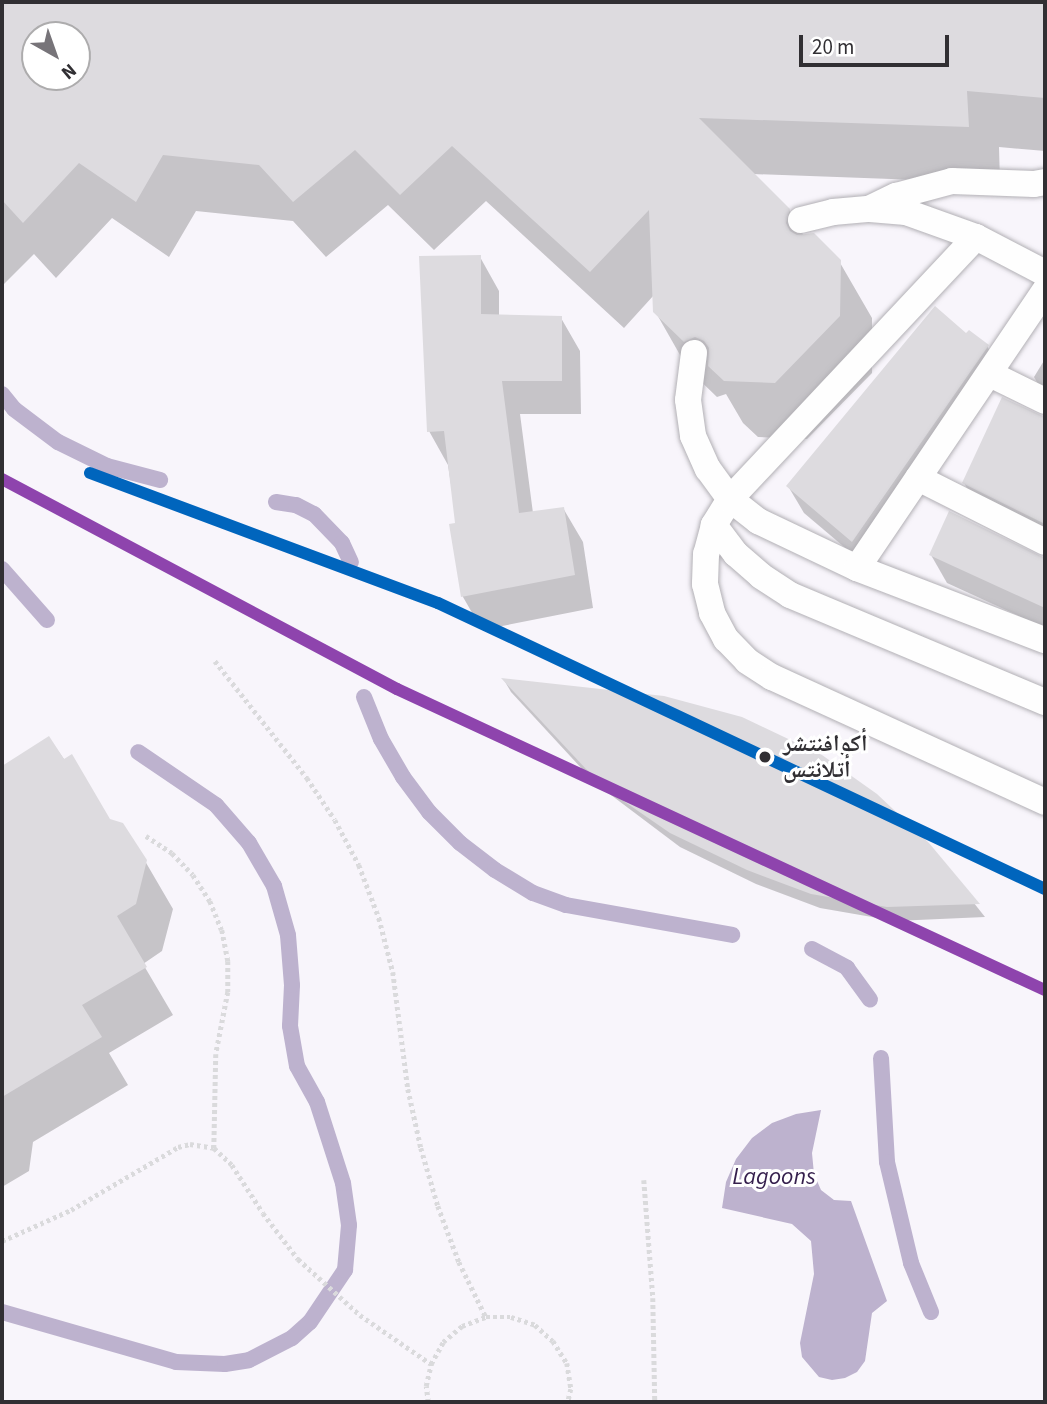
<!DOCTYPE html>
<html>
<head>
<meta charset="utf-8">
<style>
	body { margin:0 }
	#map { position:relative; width:1047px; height:1404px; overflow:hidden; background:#f8f5fb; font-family:"Source Sans 3","Noto Naskh Arabic",sans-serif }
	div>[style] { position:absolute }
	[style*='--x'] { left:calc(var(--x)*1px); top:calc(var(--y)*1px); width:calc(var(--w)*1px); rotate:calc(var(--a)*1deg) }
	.water>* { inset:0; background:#bdb2ce }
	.shadow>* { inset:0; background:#0003 }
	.stream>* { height:16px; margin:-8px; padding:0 8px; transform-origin:8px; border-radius:8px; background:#bdb2ce }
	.building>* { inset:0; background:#dddbdf }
	.path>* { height:4.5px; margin-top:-2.25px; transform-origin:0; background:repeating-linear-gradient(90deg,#dadadc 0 3.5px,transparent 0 7px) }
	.roads { filter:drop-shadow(0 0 2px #b2b0b5) drop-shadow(0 0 2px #b2b0b5) }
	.lane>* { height:26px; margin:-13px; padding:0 13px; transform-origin:13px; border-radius:13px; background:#fefefe }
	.rail>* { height:5px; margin-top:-2.5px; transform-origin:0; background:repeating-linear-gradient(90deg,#c4c3c5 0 9px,transparent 0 18px) }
	.metro-1>* { height:12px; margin:-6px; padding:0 6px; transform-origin:6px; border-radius:6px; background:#8e44ad }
	.metro-2>* { height:12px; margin:-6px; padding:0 6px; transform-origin:6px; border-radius:6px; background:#0065bd }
	.dots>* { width:19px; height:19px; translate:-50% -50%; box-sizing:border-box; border:4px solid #fff; border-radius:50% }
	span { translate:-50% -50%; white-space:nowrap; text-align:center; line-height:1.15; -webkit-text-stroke:6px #fff; paint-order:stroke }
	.stop-label { font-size:23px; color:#312f33; font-weight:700 }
	.left { translate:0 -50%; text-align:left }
	.water-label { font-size:24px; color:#351f4d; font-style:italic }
	.frame { position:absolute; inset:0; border:4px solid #312f33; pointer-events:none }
	.north { position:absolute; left:21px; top:21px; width:70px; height:70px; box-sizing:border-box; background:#fff; border:2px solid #adacad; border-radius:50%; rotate:140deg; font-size:19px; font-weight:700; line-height:28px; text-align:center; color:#312f33 }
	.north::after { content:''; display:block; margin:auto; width:24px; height:32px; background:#777479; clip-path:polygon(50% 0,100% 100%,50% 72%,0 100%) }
	.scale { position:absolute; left:799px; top:35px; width:150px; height:32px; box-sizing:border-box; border:4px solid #312f33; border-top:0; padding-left:9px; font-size:21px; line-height:24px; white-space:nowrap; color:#312f33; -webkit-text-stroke:5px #fff; paint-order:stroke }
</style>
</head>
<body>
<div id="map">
	<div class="water">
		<div style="clip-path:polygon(821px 1110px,812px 1153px,814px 1174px,821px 1190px,834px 1200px,851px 1201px,887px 1301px,872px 1313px,865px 1361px,857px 1372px,845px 1378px,832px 1380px,819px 1377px,802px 1357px,800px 1343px,814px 1274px,811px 1241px,792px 1224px,722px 1208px,726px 1182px,736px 1159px,752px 1138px,772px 1123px,796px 1114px)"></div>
	</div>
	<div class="shadow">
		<div style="clip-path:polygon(evenodd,2px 2px,1045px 2px,1045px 151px,999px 147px,1000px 183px,753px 174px,789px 210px,804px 236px,839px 261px,872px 318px,872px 373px,807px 439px,758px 437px,743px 423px,726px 394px,717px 397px,688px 369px,655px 311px,654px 295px,624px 328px,486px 201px,434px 250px,388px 205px,326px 257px,293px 221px,196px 211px,169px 257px,112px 218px,56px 278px,34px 254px,2px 286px,2px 2px,35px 35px,77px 35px,77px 77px,35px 77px,35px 35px)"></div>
		<div style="clip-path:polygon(480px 257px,499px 291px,499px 316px,561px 318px,580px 351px,581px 414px,520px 414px,533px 513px,563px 508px,583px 542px,593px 608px,482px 630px,463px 597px,451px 525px,457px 524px,448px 465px,429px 431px)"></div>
		<div style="clip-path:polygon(967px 336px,987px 346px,1003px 374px,869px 568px,804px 513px,788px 486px)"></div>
		<div style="clip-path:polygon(1045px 359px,1045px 396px,1034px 377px)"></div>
		<div style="clip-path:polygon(1003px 400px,1045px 419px,1045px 543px,980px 510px,964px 483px)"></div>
		<div style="clip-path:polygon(931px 555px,1045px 559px,1045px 628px,947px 583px)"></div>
		<div style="clip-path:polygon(504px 680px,928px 845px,985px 917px,895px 921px,820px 908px,756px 884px,680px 847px,595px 783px,511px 692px)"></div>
		<div style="clip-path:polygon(49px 738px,108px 821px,145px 861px,173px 909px,162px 951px,143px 964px,173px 1015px,109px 1053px,128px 1085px,33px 1142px,29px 1171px,2px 1187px,2px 768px)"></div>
	</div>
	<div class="stream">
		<div style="--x:2;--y:394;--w:19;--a:51"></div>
		<div style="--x:14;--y:409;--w:55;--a:36.9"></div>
		<div style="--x:58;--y:442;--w:55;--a:26.1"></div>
		<div style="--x:107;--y:466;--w:55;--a:14.8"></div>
		<div style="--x:276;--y:502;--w:20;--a:9"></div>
		<div style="--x:296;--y:505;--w:20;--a:27"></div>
		<div style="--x:314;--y:514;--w:40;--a:46"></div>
		<div style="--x:342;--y:543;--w:21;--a:65"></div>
		<div style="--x:2;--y:569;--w:68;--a:48.6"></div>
		<div style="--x:364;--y:697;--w:45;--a:68"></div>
		<div style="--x:381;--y:739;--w:44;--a:59.9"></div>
		<div style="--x:403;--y:777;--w:44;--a:53.4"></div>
		<div style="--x:429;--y:812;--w:44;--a:45"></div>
		<div style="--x:460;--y:843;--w:44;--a:37.6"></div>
		<div style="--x:495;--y:870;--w:44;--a:31.2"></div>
		<div style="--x:533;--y:893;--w:35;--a:20"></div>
		<div style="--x:566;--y:905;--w:169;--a:10.2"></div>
		<div style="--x:812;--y:949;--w:40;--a:28"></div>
		<div style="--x:847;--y:968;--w:39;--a:54"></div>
		<div style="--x:881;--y:1058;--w:104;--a:86.7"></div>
		<div style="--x:887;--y:1162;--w:104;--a:76.6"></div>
		<div style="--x:911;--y:1263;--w:53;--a:67.8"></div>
		<div style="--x:2;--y:1312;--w:181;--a:16"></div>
		<div style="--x:176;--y:1362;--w:49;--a:2.3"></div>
		<div style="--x:225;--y:1364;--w:24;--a:-9"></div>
		<div style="--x:249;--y:1360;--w:48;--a:-27.1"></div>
		<div style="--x:292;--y:1338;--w:24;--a:-42"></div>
		<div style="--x:310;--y:1322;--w:63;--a:-56.1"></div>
		<div style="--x:345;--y:1270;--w:45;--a:-84.9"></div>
		<div style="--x:349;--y:1225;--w:42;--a:-98.1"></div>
		<div style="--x:343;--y:1183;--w:85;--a:-107.8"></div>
		<div style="--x:317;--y:1102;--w:41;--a:-119.1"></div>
		<div style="--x:297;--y:1066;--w:41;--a:-99.9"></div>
		<div style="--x:290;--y:1026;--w:41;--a:-87.2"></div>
		<div style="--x:292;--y:985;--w:50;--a:-94.6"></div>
		<div style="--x:288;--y:935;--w:51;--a:-105.9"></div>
		<div style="--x:274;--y:886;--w:50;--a:-120.2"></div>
		<div style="--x:249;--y:843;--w:50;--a:-131"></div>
		<div style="--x:216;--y:805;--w:94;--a:-145.8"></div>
	</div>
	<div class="building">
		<div style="clip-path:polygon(evenodd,2px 2px,1045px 2px,1045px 98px,967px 91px,969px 127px,699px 118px,790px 209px,786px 223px,790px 231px,797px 235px,814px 233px,841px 260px,840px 316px,775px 383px,724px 381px,708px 366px,709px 348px,704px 341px,695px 337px,684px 342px,653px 312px,649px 210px,590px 272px,452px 146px,400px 195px,355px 150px,293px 202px,259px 165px,163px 155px,136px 202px,79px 163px,23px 223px,2px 200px,2px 2px,35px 35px,77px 35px,77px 77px,35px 77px,35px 35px)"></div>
		<div style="clip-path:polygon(481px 255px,481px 314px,562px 316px,562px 381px,502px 381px,519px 513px,564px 507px,575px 575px,461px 597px,449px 524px,455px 523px,444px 431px,427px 432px,419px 256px)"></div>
		<div style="clip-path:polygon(935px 306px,966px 333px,969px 330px,989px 345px,852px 542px,786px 486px)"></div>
		<div style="clip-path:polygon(1002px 397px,1045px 417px,1045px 524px,962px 483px)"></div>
		<div style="clip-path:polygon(949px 511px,1045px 558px,1045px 608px,929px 555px)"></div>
		<div style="clip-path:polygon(501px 678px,664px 696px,742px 717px,822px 755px,877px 794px,929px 843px,980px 904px,887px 907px,811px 894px,747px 870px,670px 833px,625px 802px,586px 769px)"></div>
		<div style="clip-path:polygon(49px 736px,64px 759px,72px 754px,110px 819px,123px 823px,147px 860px,136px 904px,117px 916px,147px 967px,82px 1005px,102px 1037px,2px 1097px,2px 766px)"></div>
	</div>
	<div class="path">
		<div style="--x:215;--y:661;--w:149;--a:51.8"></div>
		<div style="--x:307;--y:778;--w:50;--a:56.3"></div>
		<div style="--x:335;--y:820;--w:51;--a:61.9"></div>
		<div style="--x:359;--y:865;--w:57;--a:69.3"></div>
		<div style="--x:379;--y:918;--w:56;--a:75.5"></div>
		<div style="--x:393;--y:972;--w:118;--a:82.7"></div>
		<div style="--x:408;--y:1089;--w:60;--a:77.6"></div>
		<div style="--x:421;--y:1148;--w:60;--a:73.7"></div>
		<div style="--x:438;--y:1206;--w:60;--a:69.4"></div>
		<div style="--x:459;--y:1262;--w:61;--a:63.9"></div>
		<div style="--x:146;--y:836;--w:31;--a:33"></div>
		<div style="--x:172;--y:853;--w:30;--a:46"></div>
		<div style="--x:193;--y:875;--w:31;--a:57"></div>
		<div style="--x:210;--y:901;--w:31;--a:68"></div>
		<div style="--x:222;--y:930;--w:32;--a:79"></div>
		<div style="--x:228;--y:961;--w:31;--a:90"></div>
		<div style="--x:228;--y:992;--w:63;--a:101"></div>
		<div style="--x:216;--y:1054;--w:94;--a:91.2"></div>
		<div style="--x:644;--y:1180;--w:118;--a:85.6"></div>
		<div style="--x:653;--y:1298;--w:104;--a:88.9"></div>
		<div style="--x:2;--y:1241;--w:76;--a:-24.2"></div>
		<div style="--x:71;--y:1210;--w:124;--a:-30.5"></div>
		<div style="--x:178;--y:1147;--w:12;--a:-14"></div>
		<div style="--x:190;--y:1144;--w:24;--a:9"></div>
		<div style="--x:214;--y:1148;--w:25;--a:43"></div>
		<div style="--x:232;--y:1165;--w:57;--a:57.1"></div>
		<div style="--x:263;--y:1213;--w:58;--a:52.7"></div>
		<div style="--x:298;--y:1259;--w:84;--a:42.1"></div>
		<div style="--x:360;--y:1315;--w:86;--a:34.6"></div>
		<div style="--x:428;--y:1402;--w:16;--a:-97"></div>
		<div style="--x:426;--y:1386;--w:23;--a:-77"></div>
		<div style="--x:431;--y:1364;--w:25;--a:-61"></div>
		<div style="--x:443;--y:1342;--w:25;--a:-40"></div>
		<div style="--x:462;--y:1326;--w:26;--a:-21"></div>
		<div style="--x:486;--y:1317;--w:25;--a:0"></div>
		<div style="--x:511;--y:1317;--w:25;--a:18"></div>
		<div style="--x:535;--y:1325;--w:24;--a:42"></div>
		<div style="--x:553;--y:1341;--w:26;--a:58"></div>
		<div style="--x:567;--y:1363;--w:26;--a:81"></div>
		<div style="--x:571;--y:1389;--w:13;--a:103"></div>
	</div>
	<div class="roads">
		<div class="lane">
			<div style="--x:871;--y:208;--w:28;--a:-26"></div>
			<div style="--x:896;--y:196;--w:58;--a:-15"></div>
			<div style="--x:952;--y:181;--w:82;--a:2.1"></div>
			<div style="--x:1034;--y:184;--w:11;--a:-10"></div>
			<div style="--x:801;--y:220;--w:33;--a:-14"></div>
			<div style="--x:833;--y:212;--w:37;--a:-5"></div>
			<div style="--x:870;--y:209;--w:36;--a:5"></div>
			<div style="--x:906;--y:212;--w:74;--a:19.7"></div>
			<div style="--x:976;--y:237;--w:78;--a:27.6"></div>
			<div style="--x:976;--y:237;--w:359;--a:133.2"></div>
			<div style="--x:730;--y:499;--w:31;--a:122"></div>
			<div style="--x:714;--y:525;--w:30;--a:105"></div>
			<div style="--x:706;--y:554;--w:30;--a:92"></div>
			<div style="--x:705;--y:584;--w:30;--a:76"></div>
			<div style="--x:712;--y:613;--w:30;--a:62"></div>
			<div style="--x:726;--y:639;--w:30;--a:46"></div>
			<div style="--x:747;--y:661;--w:30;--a:33"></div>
			<div style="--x:772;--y:677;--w:300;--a:24.6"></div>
			<div style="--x:694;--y:353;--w:47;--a:97.3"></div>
			<div style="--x:688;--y:400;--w:36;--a:82"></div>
			<div style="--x:693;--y:436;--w:36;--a:66"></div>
			<div style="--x:708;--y:469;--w:37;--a:54"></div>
			<div style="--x:730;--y:499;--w:36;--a:38"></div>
			<div style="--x:758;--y:521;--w:110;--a:25.4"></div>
			<div style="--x:857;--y:568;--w:201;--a:21"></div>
			<div style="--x:990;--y:374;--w:61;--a:26.1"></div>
			<div style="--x:918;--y:478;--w:142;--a:26.7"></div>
			<div style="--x:714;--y:525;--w:36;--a:53"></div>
			<div style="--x:736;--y:554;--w:33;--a:41"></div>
			<div style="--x:761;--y:576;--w:35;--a:33"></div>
			<div style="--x:790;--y:595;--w:277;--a:22.8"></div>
			<div style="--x:857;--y:568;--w:336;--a:-55.9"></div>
		</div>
	</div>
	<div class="rail">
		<div style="--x:585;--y:672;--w:509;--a:25.26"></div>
		<div style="--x:831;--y:891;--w:236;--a:24.8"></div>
	</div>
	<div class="metro-1">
		<div style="--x:2;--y:479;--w:447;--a:28"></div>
		<div style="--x:397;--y:689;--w:714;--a:24.92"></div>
	</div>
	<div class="metro-2">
		<div style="--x:90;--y:473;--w:371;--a:20.5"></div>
		<div style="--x:438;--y:603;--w:671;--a:25.23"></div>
	</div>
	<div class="dots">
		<div style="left:765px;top:757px;background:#312f33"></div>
	</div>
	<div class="stop-label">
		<span class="left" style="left:783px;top:757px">أكوافنتشر<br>أتلانتس</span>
	</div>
	<div class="water-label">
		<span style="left:774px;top:1177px">Lagoons</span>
	</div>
	<div class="frame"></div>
	<div class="north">N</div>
	<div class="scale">20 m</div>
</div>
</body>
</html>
